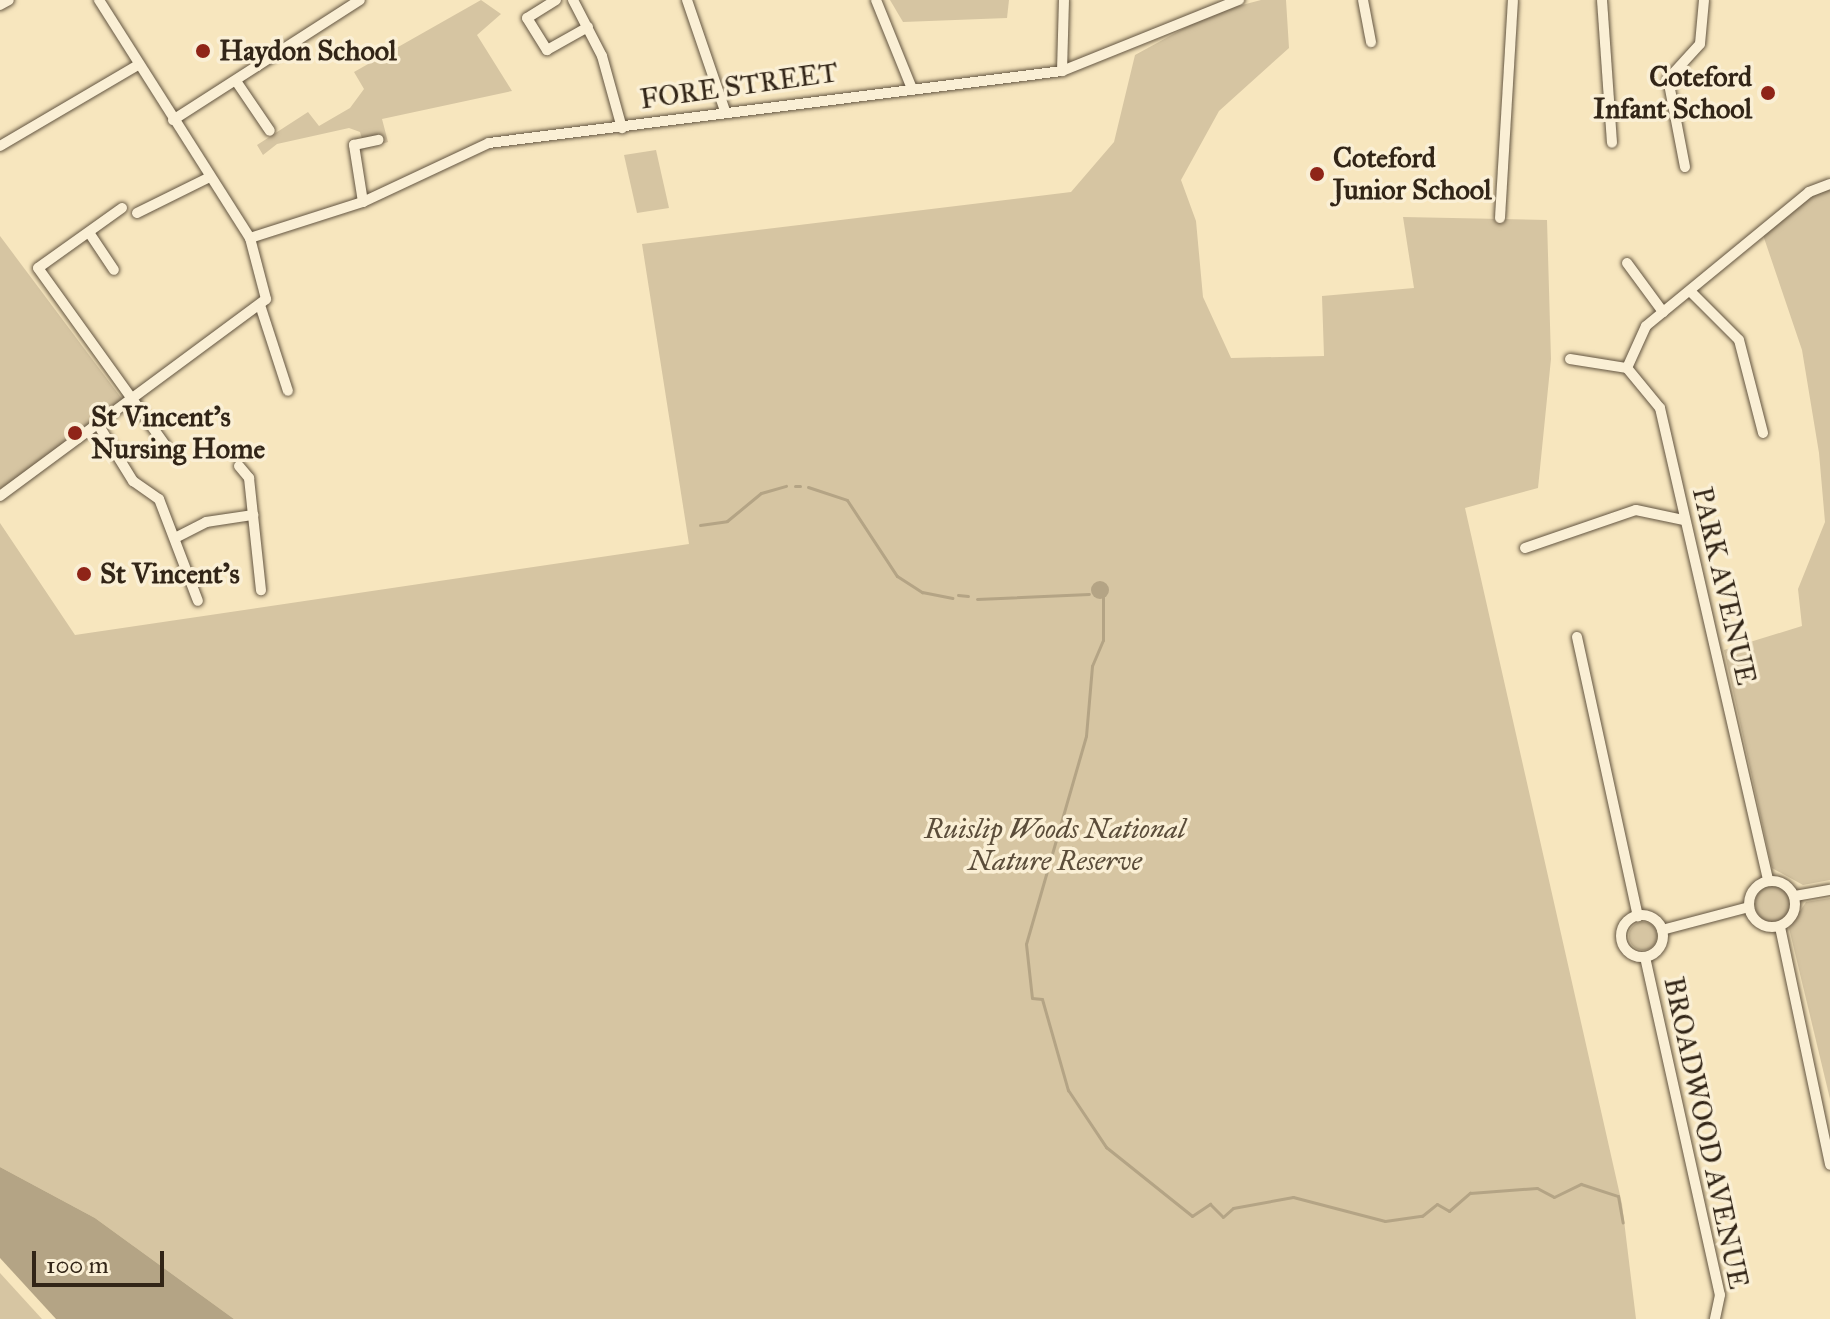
<!DOCTYPE html>
<html>
<head>
<meta charset="utf-8">
<style>
	body { margin:0 }
	#map { position:relative; width:1830px; height:1319px; overflow:hidden; background:#f7e6be; font-family:"IM FELL Great Primer",serif }
	div>[style] { position:absolute }
	[style*='--x'] { left:calc(var(--x)*1px); top:calc(var(--y)*1px); width:calc(var(--w)*1px); rotate:calc(var(--a)*1deg) }
	.green>* { inset:0; background:#d6c5a2 }
	.round { border-radius:50% }
	.water>* { inset:0; background:#b4a485 }
	.stream>* { height:3px; margin:-1.5px; padding:0 1.5px; transform-origin:1.5px; border-radius:1.5px; background:#b4a485 }
	.roads { filter:drop-shadow(0 0 2px #635541) drop-shadow(0 0 2px #635541) }
	.street>* { height:10px; margin:-5px; padding:0 5px; transform-origin:5px; border-radius:5px; background:#faefd5 }
	.street>.ring { margin:-5px; padding:0; box-sizing:content-box; background:none; border:10px solid #faefd5; border-radius:50% }
	.dots>* { width:22px; height:22px; translate:-50% -50%; box-sizing:border-box; border:4px solid #faefd5; border-radius:50% }
	span { translate:-50% -50%; white-space:nowrap; text-align:center; line-height:1.15; -webkit-text-stroke:7px #faefd5; paint-order:stroke }
	.poi-label { font-size:28px; color:#322517; font-weight:700 }
	.left { translate:0 -50%; text-align:left }
	.right { translate:-100% -50%; text-align:right }
	.street-label { font-size:28px; color:#322517 }
	.park-label { font-size:28px; color:#5b4d3a; font-style:italic }
	.scale { position:absolute; left:32px; top:1251px; width:132px; height:36px; box-sizing:border-box; border:4px solid #322517; border-top:0; padding-left:10px; font-size:24px; line-height:28px; white-space:nowrap; color:#322517; -webkit-text-stroke:6px #faefd5; paint-order:stroke }
</style>
</head>
<body>
<div id="map">
	<div class="green">
		<div style="clip-path:polygon(481px 0,501px 14px,477px 35px,512px 91px,382px 119px,388px 142px,365px 149px,360px 132px,349px 128px,277px 144px,263px 155px,257px 145px,308px 112px,319px 126px,350px 108px,364px 89px,354px 72px)"></div>
		<div style="clip-path:polygon(890px 0,1009px 0,1007px 18px,903px 22px)"></div>
		<div style="clip-path:polygon(1261px 0,1286px 0,1289px 48px,1219px 111px,1181px 180px,1196px 221px,1203px 297px,1231px 358px,1324px 356px,1322px 296px,1414px 288px,1403px 217px,1547px 220px,1551px 359px,1538px 488px,1465px 508px,1622px 1204px,1636px 1319px,234px 1319px,95px 1218px,0 1167px,0 523px,75px 635px,689px 544px,642px 244px,1071px 192px,1114px 142px,1135px 55px,1212px 13px)"></div>
		<div style="clip-path:polygon(656px 150px,669px 208px,637px 213px,624px 155px)"></div>
		<div style="clip-path:polygon(1830px 184px,1830px 880px,1803px 885px,1772px 868px,1724px 650px,1802px 626px,1798px 589px,1825px 522px,1819px 453px,1802px 350px,1762px 232px)"></div>
		<div style="clip-path:polygon(0 236px,122px 399px,95px 429px,0 489px)"></div>
		<div class="round" style="left:1755px;top:886px;width:36px;height:36px"></div>
		<div style="clip-path:polygon(1830px 898px,1830px 1099px,1789px 928px,1806px 902px)"></div>
		<div class="round" style="left:1629px;top:922px;width:28px;height:28px"></div>
		<div style="clip-path:polygon(0 1273px,42px 1319px,0 1319px)"></div>
	</div>
	<div class="water">
		<div class="round" style="left:1091px;top:581px;width:18px;height:18px"></div>
		<div style="clip-path:polygon(0 1167px,95px 1218px,234px 1319px,56px 1319px,0 1258px)"></div>
	</div>
	<div class="stream">
		<div style="--x:795;--y:486;--w:5;--a:0"></div>
		<div style="--x:808;--y:487;--w:41;--a:18.4"></div>
		<div style="--x:847;--y:500;--w:91;--a:56.7"></div>
		<div style="--x:897;--y:576;--w:30;--a:33"></div>
		<div style="--x:922;--y:592;--w:31;--a:11"></div>
		<div style="--x:700;--y:525;--w:27;--a:-8"></div>
		<div style="--x:727;--y:521;--w:44;--a:-39.5"></div>
		<div style="--x:761;--y:493;--w:26;--a:-16"></div>
		<div style="--x:958;--y:595;--w:10;--a:6"></div>
		<div style="--x:1103;--y:597;--w:43;--a:90"></div>
		<div style="--x:1103;--y:640;--w:28;--a:113"></div>
		<div style="--x:1092;--y:666;--w:70;--a:94.9"></div>
		<div style="--x:1086;--y:736;--w:216;--a:106.1"></div>
		<div style="--x:1026;--y:944;--w:54;--a:83.7"></div>
		<div style="--x:1032;--y:998;--w:10;--a:6"></div>
		<div style="--x:1042;--y:999;--w:95;--a:74.1"></div>
		<div style="--x:1068;--y:1090;--w:69;--a:56.3"></div>
		<div style="--x:1106;--y:1147;--w:110;--a:38.7"></div>
		<div style="--x:1192;--y:1216;--w:22;--a:-34"></div>
		<div style="--x:1210;--y:1204;--w:18;--a:45"></div>
		<div style="--x:1223;--y:1217;--w:13;--a:-42"></div>
		<div style="--x:1233;--y:1208;--w:61;--a:-10.4"></div>
		<div style="--x:1293;--y:1197;--w:95;--a:14.6"></div>
		<div style="--x:1385;--y:1221;--w:37;--a:-8"></div>
		<div style="--x:1422;--y:1216;--w:19;--a:-39"></div>
		<div style="--x:1437;--y:1204;--w:14;--a:30"></div>
		<div style="--x:1449;--y:1211;--w:28;--a:-41"></div>
		<div style="--x:1470;--y:1193;--w:67;--a:-4.3"></div>
		<div style="--x:1537;--y:1188;--w:19;--a:28"></div>
		<div style="--x:1554;--y:1197;--w:30;--a:-26"></div>
		<div style="--x:1581;--y:1184;--w:39;--a:18"></div>
		<div style="--x:1618;--y:1196;--w:27;--a:80"></div>
		<div style="--x:977;--y:599;--w:112;--a:-2.6"></div>
	</div>
	<div class="roads">
		<div class="street">
			<div style="--x:556;--y:0;--w:34;--a:148"></div>
			<div style="--x:527;--y:18;--w:38;--a:58"></div>
			<div style="--x:547;--y:50;--w:47;--a:-29.3"></div>
			<div style="--x:573;--y:0;--w:63;--a:62.6"></div>
			<div style="--x:602;--y:56;--w:75;--a:74.5"></div>
			<div style="--x:687;--y:0;--w:117;--a:71.1"></div>
			<div style="--x:876;--y:0;--w:93;--a:67.9"></div>
			<div style="--x:1363;--y:0;--w:43;--a:79.2"></div>
			<div style="--x:1602;--y:0;--w:143;--a:86"></div>
			<div style="--x:0;--y:5;--w:10;--a:-29"></div>
			<div style="--x:1062;--y:71;--w:71;--a:-88.4"></div>
			<div style="--x:236;--y:81;--w:60;--a:55.8"></div>
			<div style="--x:173;--y:120;--w:222;--a:-32.7"></div>
			<div style="--x:0;--y:146;--w:160;--a:-30.4"></div>
			<div style="--x:1685;--y:167;--w:90;--a:-100.9"></div>
			<div style="--x:1668;--y:79;--w:47;--a:-47.6"></div>
			<div style="--x:1700;--y:44;--w:44;--a:-84.8"></div>
			<div style="--x:363;--y:202;--w:58;--a:-99"></div>
			<div style="--x:354;--y:145;--w:25;--a:-12"></div>
			<div style="--x:122;--y:208;--w:103;--a:144.5"></div>
			<div style="--x:38;--y:268;--w:219;--a:54.3"></div>
			<div style="--x:137;--y:213;--w:81;--a:-26.3"></div>
			<div style="--x:1500;--y:218;--w:218;--a:-86.6"></div>
			<div style="--x:90;--y:234;--w:43;--a:56.3"></div>
			<div style="--x:250;--y:238;--w:119;--a:-17.7"></div>
			<div style="--x:363;--y:202;--w:139;--a:-25.1"></div>
			<div style="--x:489;--y:143;--w:578;--a:-7.16"></div>
			<div style="--x:1062;--y:71;--w:191;--a:-21.9"></div>
			<div style="--x:1627;--y:263;--w:61;--a:53.7"></div>
			<div style="--x:1690;--y:291;--w:69;--a:45"></div>
			<div style="--x:1739;--y:340;--w:96;--a:75.5"></div>
			<div style="--x:261;--y:308;--w:87;--a:72"></div>
			<div style="--x:1570;--y:359;--w:58;--a:9"></div>
			<div style="--x:1627;--y:368;--w:52;--a:50.5"></div>
			<div style="--x:1660;--y:408;--w:485;--a:77.1"></div>
			<div style="--x:1627;--y:368;--w:46;--a:-65.7"></div>
			<div style="--x:1646;--y:326;--w:211;--a:-39.4"></div>
			<div style="--x:1809;--y:192;--w:22;--a:-21"></div>
			<div style="--x:99;--y:426;--w:65;--a:58.3"></div>
			<div style="--x:133;--y:481;--w:32;--a:35"></div>
			<div style="--x:159;--y:499;--w:109;--a:69.1"></div>
			<div style="--x:239;--y:466;--w:16;--a:50"></div>
			<div style="--x:249;--y:478;--w:113;--a:83.9"></div>
			<div style="--x:0;--y:496;--w:331;--a:-36.5"></div>
			<div style="--x:266;--y:299;--w:63;--a:-104.7"></div>
			<div style="--x:250;--y:238;--w:282;--a:-122.4"></div>
			<div style="--x:177;--y:537;--w:33;--a:-27"></div>
			<div style="--x:206;--y:522;--w:48;--a:-8.5"></div>
			<div style="--x:1525;--y:548;--w:117;--a:-18.9"></div>
			<div style="--x:1636;--y:510;--w:49;--a:11.8"></div>
			<div style="--x:1577;--y:637;--w:286;--a:77.7"></div>
			<div class="ring" style="left:1749px;top:881px;width:36px;height:36px"></div>
			<div style="--x:1795;--y:896;--w:36;--a:-10"></div>
			<div class="ring" style="left:1621px;top:915px;width:32px;height:32px"></div>
			<div style="--x:1780;--y:927;--w:243;--a:78.1"></div>
			<div style="--x:1662;--y:930;--w:90;--a:-14.8"></div>
			<div style="--x:1645;--y:957;--w:346;--a:77.5"></div>
			<div style="--x:1720;--y:1295;--w:25;--a:102"></div>
		</div>
	</div>
	<div class="dots">
		<div style="left:203px;top:51px;background:#8f2418"></div>
		<div style="left:1768px;top:93px;background:#8f2418"></div>
		<div style="left:1317px;top:174px;background:#8f2418"></div>
		<div style="left:75px;top:433px;background:#8f2418"></div>
		<div style="left:84px;top:574px;background:#8f2418"></div>
	</div>
	<div class="poi-label">
		<span class="left" style="left:219px;top:51px">Haydon School</span>
		<span class="right" style="left:1752px;top:93px">Coteford<br>Infant School</span>
		<span class="left" style="left:1333px;top:174px">Coteford<br>Junior School</span>
		<span class="left" style="left:91px;top:433px">St Vincent's<br>Nursing Home</span>
		<span class="left" style="left:100px;top:574px">St Vincent's</span>
	</div>
	<div class="street-label">
		<span style="left:739px;top:86px;rotate:-8deg">FORE STREET</span>
		<span style="left:1724px;top:586px;rotate:77deg">PARK AVENUE</span>
		<span style="left:1706px;top:1133px;rotate:78deg">BROADWOOD AVENUE</span>
	</div>
	<div class="park-label">
		<span style="left:1055px;top:845px">Ruislip Woods National<br>Nature Reserve</span>
	</div>
	<div class="scale">100 m</div>
</div>
</body>
</html>
